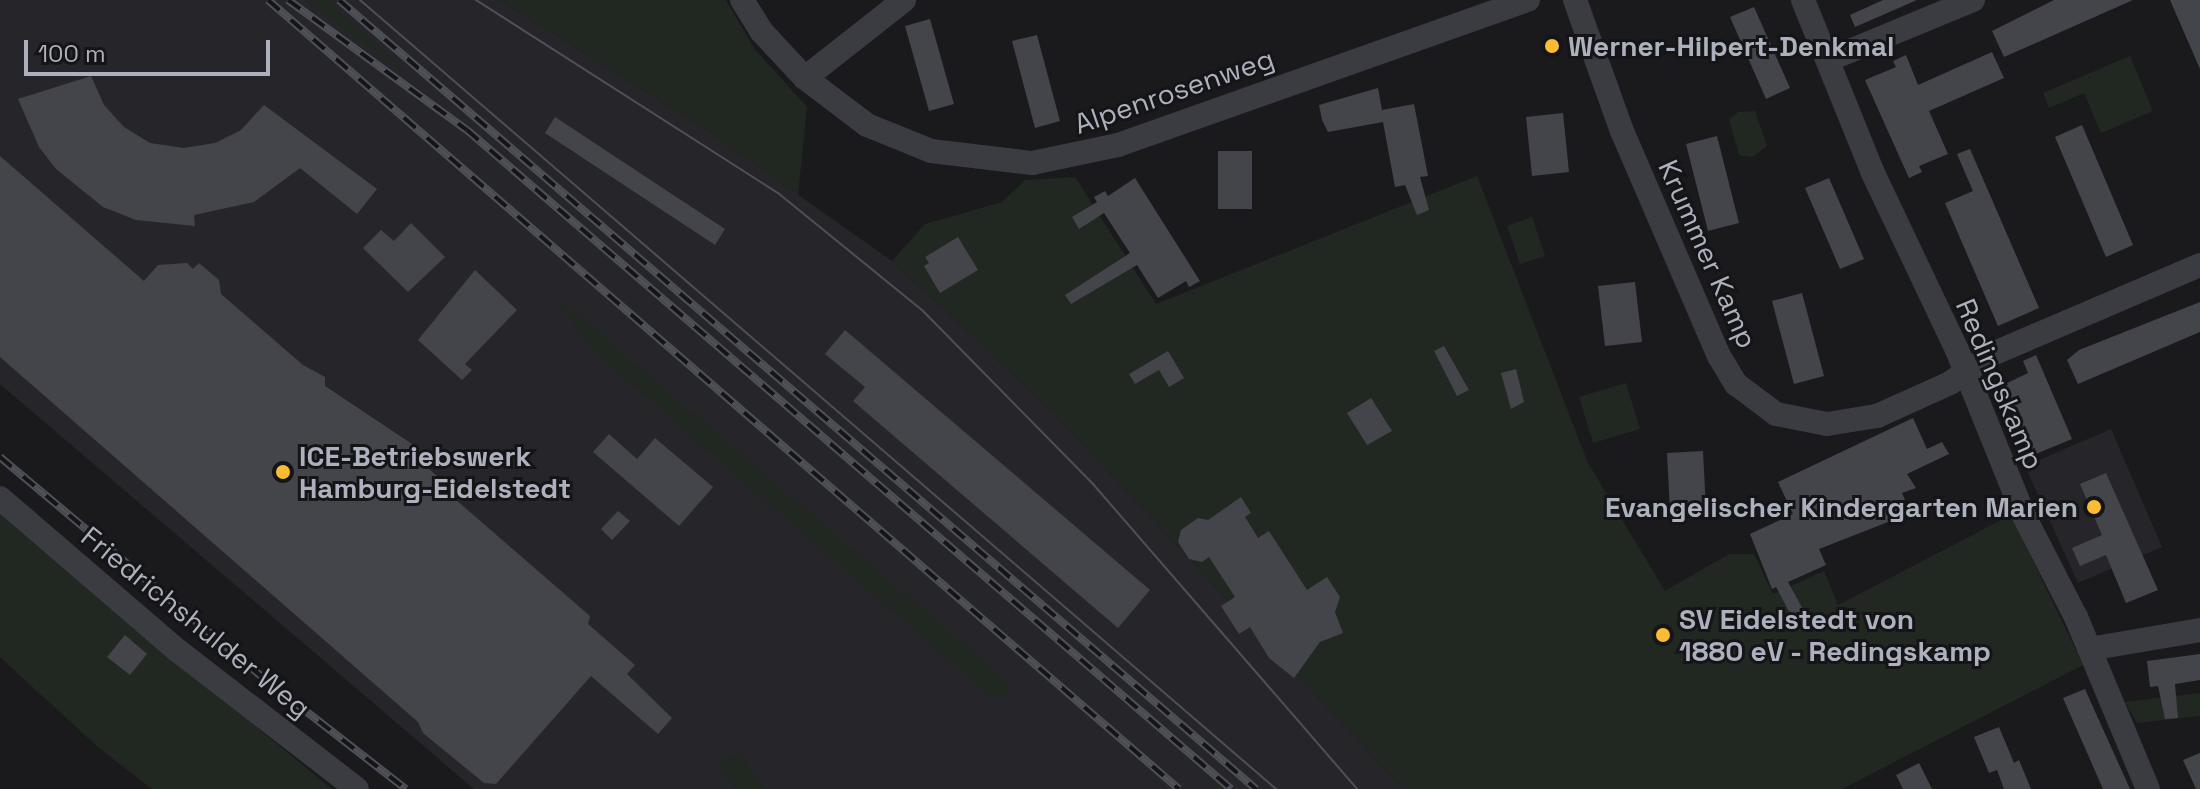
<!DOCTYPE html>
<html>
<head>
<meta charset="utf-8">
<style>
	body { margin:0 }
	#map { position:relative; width:2200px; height:789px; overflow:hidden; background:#1a1a1d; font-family:"Space Grotesk",sans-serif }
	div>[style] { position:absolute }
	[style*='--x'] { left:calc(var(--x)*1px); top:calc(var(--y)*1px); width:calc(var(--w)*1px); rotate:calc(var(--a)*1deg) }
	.built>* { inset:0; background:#26262a }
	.green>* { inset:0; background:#202821 }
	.building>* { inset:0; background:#44454a }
	.minor>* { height:24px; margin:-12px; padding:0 12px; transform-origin:12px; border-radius:12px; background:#3b3c42 }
	.tram>* { height:2px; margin:-1px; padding:0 1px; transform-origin:1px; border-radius:1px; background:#4e5057 }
	.rail>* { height:8px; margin-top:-4px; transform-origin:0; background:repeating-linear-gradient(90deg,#151518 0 15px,#4e5057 0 30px); box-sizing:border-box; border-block:2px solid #4e5057 }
	.dots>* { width:22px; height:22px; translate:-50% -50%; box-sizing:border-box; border:4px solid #151518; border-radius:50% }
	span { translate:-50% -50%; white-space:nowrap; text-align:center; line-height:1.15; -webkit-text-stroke:6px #151518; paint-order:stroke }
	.poi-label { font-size:28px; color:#acb1bd; font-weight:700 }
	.left { translate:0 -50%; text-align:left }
	.right { translate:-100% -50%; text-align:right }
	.street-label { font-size:28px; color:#acb1bd }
	.scale { position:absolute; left:24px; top:40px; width:246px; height:36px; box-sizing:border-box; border:4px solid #acb1bd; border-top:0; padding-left:10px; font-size:24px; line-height:28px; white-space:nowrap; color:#acb1bd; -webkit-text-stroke:6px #151518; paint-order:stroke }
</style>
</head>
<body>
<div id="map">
	<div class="built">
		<div style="clip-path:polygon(0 0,500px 0,702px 127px,892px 261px,1052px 411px,1403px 789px,474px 789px,0 384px)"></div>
		<div style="clip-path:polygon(2111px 429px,2162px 547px,2078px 583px,2025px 466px)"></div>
	</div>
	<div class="green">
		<div style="clip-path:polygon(305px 0,326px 0,406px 70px,404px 73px)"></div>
		<div style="clip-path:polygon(500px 0,726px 0,754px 48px,807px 107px,798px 195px,702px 127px)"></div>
		<div style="clip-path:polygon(2130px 56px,2153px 111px,2101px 133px,2084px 93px,2049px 108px,2043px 93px)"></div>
		<div style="clip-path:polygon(1755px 111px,1767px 146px,1752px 157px,1739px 155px,1729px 119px,1738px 112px)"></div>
		<div style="clip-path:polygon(1477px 176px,1588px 463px,1665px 591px,1729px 554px,1754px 554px,1773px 594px,1824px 571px,1838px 605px,2011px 515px,2083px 665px,1842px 789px,1403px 789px,1052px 411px,892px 261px,925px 224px,1002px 202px,1025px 180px,1075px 177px,1156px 304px)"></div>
		<div style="clip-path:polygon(1532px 217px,1545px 256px,1520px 264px,1507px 226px)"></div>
		<div style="clip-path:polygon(556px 296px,995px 670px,1010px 686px,1009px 696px,991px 697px,664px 413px,585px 343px)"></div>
		<div style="clip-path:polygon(1626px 383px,1640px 429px,1593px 443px,1579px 397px)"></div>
		<div style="clip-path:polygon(0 508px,136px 628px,332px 789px,152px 789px,99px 748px,0 657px)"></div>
		<div style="clip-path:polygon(2200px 693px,2200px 716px,2137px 723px,2125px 702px)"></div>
		<div style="clip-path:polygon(740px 753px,764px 789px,733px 789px,718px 763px)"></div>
	</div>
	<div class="building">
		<div style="clip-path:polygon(1883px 0,1917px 0,1855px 27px,1850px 15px)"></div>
		<div style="clip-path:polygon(2054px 0,2133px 0,2004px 57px,1992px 31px)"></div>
		<div style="clip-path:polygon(2170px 0,2200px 0,2200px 69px)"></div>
		<div style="clip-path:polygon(1754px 7px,1790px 88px,1766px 99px,1730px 17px)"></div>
		<div style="clip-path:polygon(930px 19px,954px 104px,929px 111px,905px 26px)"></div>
		<div style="clip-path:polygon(1037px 35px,1060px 121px,1035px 128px,1012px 41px)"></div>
		<div style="clip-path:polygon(1992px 52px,2004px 78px,1929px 111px,1948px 154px,1919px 166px,1922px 172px,1909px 178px,1865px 80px,1896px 67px,1893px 61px,1906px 55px,1918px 85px)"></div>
		<div style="clip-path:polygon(91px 76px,104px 105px,124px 127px,150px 143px,184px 148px,215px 143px,241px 130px,264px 105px,377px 189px,357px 214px,300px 168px,254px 202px,194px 215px,195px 226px,136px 220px,103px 207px,56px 169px,39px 147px,18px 99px)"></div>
		<div style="clip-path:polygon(1378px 88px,1382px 110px,1414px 104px,1428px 176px,1420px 177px,1429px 210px,1417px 215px,1405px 185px,1395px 187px,1383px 122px,1328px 132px,1322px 120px,1319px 105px)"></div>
		<div style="clip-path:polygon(1563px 113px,1569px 172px,1532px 176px,1526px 117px)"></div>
		<div style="clip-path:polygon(555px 117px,725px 229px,715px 245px,545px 133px)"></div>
		<div style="clip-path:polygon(2082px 125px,2133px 245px,2106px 257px,2055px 137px)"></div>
		<div style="clip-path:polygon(1717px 136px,1739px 223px,1708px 231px,1686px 144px)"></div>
		<div style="clip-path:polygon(1970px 149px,2039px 308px,1998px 326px,1945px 203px,1973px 191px,1957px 154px)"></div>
		<div style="clip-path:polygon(1218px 151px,1252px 151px,1252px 209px,1218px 209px)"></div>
		<div style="clip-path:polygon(0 156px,144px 281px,158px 265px,187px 263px,193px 269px,199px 263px,219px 280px,221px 294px,303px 365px,325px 377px,325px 386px,412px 444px,410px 453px,456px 492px,455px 499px,590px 616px,588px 624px,635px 665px,627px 674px,672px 718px,658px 734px,591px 676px,496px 784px,484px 783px,423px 733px,418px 722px,0 357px)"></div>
		<div style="clip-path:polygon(1135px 178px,1200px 281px,1189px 287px,1186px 281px,1158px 298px,1137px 265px,1071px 304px,1065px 295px,1130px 253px,1104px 213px,1079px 229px,1072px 217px,1097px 202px,1094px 197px,1105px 191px,1108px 196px)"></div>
		<div style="clip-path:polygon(1829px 178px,1864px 259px,1840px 269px,1805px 188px)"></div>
		<div style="clip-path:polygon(411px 223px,445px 257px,408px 292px,363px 248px,381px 230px,394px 241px)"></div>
		<div style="clip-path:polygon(958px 237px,978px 270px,940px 293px,924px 266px,929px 263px,925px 257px)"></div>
		<div style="clip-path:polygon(475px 270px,517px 310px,465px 364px,472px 370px,462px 380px,418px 340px)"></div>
		<div style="clip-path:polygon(1635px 282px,1642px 342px,1605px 346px,1598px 286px)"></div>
		<div style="clip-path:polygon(1802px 293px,1824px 376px,1794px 384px,1772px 301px)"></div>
		<div style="clip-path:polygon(2200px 302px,2200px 332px,2078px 384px,2067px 360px,2079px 350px)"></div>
		<div style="clip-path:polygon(845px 330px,1150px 590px,1118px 628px,853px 401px,865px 387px,825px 354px)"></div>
		<div style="clip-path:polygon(1444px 346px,1469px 390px,1457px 396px,1434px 351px)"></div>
		<div style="clip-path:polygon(1168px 351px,1184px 378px,1169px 387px,1159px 370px,1135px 384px,1129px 374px)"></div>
		<div style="clip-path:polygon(2036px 355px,2072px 439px,2031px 456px,2001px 386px,2028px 373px,2023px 361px)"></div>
		<div style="clip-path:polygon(1516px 369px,1524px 402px,1511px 409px,1501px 373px)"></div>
		<div style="clip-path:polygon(1371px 398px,1392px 431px,1367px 445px,1347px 413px)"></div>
		<div style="clip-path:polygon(1913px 418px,1927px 449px,1942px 442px,1949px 454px,1907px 474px,1916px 488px,1902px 493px,1911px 513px,1819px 549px,1826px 565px,1788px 582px,1805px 613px,1793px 619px,1776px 587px,1772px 589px,1750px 534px,1793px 514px,1778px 482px)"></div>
		<div style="clip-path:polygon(609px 434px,637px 459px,655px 438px,713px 487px,679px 526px,593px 452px)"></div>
		<div style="clip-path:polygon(1703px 451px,1706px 510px,1670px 511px,1667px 453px)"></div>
		<div style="clip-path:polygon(2106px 473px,2158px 590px,2126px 603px,2106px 555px,2080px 566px,2072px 548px,2102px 535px,2080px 484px)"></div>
		<div style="clip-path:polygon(1241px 497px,1251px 513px,1245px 517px,1258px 538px,1269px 531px,1307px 590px,1327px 577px,1340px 597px,1335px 612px,1343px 633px,1320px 642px,1294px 678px,1269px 658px,1250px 627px,1239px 634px,1221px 606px,1235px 597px,1209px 557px,1202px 562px,1189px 559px,1178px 542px,1181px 530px,1198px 518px,1208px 520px)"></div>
		<div style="clip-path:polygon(618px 511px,630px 521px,612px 540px,601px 529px)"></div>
		<div style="clip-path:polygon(125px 635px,147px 654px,130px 675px,107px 657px)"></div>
		<div style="clip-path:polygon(2200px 654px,2200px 680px,2175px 684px,2178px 718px,2165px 719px,2158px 686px,2150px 687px,2147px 661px)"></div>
		<div style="clip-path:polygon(2085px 689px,2093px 707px,2130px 789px,2103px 789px,2063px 698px)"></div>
		<div style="clip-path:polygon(1999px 727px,2014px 763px,2019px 760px,2031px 789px,2004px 789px,1997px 770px,1989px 773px,1974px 737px)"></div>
		<div style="clip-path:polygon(2200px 753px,2200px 789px,2196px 789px,2183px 760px)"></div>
		<div style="clip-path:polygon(1919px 763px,1932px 789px,1903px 789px,1896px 775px)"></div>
	</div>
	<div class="minor">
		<div style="--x:742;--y:0;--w:36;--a:58"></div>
		<div style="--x:761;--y:31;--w:64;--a:46.9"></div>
		<div style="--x:805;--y:78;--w:78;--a:37.2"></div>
		<div style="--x:867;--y:125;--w:69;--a:22.1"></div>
		<div style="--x:931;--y:151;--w:102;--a:6.8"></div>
		<div style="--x:1032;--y:163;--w:88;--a:-11.8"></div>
		<div style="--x:1118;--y:145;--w:435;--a:-19.5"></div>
		<div style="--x:1575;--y:0;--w:139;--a:70.3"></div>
		<div style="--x:1622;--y:131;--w:245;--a:66.7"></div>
		<div style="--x:1719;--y:356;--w:33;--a:59"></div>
		<div style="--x:1736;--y:384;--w:50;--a:36.9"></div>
		<div style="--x:1776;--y:414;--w:52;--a:11.1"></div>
		<div style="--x:1827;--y:424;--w:51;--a:-9.1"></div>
		<div style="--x:1877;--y:416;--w:80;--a:-24.3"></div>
		<div style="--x:1950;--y:383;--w:49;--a:-35"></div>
		<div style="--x:1990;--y:355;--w:228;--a:-23.2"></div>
		<div style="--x:1803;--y:0;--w:184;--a:68"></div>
		<div style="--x:1872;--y:171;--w:198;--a:64.6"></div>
		<div style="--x:1957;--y:350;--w:179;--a:68"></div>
		<div style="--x:2024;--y:516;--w:114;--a:62.8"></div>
		<div style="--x:2076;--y:617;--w:186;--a:67.3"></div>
		<div style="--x:1828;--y:60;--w:157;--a:-22.5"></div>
		<div style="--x:805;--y:78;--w:126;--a:-38.2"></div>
		<div style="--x:0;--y:498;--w:233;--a:40.7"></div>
		<div style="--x:177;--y:650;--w:227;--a:37.7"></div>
		<div style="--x:2089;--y:649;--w:113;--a:-9.7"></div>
	</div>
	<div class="tram">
		<div style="--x:360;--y:0;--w:1209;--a:40.74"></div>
		<div style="--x:476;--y:0;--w:358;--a:32.6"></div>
		<div style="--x:778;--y:193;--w:187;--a:39.1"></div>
		<div style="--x:923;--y:311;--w:243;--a:45.5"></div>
		<div style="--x:1093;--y:484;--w:403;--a:49.1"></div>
	</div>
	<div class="rail">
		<div style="--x:268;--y:0;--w:1205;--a:40.9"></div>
		<div style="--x:288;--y:0;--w:221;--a:36"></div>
		<div style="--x:467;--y:130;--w:1009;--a:40.78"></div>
		<div style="--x:339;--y:0;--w:1210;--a:40.71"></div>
		<div style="--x:0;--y:457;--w:354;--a:40"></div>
		<div style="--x:271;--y:684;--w:171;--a:37.9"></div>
	</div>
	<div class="dots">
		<div style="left:1552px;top:46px;background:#fbbb34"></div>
		<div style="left:283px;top:472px;background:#fbbb34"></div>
		<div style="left:2094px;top:507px;background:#fbbb34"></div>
		<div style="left:1663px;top:635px;background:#fbbb34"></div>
	</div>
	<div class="poi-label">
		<span class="left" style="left:1568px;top:46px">Werner-Hilpert-Denkmal</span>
		<span class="left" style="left:299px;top:472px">ICE-Betriebswerk<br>Hamburg-Eidelstedt</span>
		<span class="right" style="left:2078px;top:507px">Evangelischer Kindergarten Marien</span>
		<span class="left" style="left:1679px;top:635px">SV Eidelstedt von<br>1880 eV - Redingskamp</span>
	</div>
	<div class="street-label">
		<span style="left:1174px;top:91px;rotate:-19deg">Alpenrosenweg</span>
		<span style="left:1708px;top:254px;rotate:66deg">Krummer Kamp</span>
		<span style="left:2000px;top:384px;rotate:67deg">Redingskamp</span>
		<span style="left:196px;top:622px;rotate:39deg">Friedrichshulder Weg</span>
	</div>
	<div class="scale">100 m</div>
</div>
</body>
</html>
